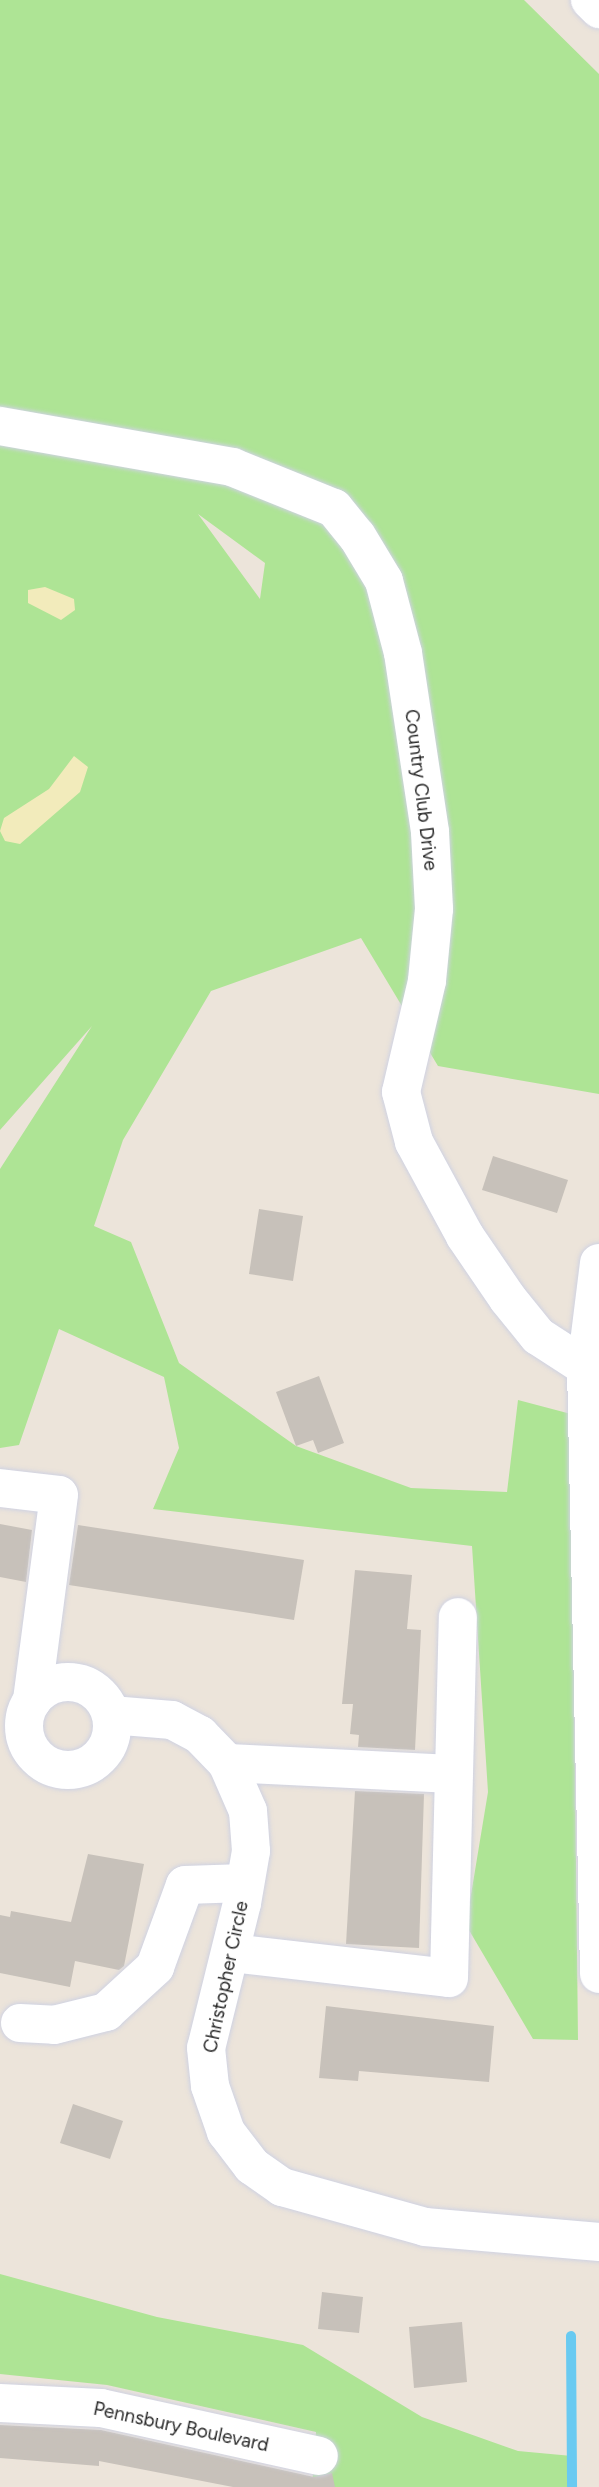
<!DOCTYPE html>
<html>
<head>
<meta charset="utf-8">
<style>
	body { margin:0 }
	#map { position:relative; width:599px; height:2487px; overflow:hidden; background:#ece4da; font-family:Figtree,sans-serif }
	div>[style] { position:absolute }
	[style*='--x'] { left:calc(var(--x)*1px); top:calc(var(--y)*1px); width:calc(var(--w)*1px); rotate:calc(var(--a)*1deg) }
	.green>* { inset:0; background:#aee495 }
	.sand>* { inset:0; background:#f2ebbb }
	.stream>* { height:10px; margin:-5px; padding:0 5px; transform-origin:5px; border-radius:5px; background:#69caf1 }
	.building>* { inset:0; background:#c7c1ba }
	.roads { filter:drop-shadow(0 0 2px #cfd2e2) drop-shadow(0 0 2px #cfd2e2) }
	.minor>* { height:38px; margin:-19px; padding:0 19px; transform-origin:19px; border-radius:19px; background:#fff }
	.minor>.ring { margin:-19px; padding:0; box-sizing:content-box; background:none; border:38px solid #fff; border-radius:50% }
	.tertiary>* { height:38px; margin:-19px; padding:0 19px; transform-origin:19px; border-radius:19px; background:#fff }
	span { translate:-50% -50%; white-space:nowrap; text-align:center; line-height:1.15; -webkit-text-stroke:5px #fff; paint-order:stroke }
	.street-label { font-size:19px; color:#292929 }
</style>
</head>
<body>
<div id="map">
	<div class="green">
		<div style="clip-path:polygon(evenodd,0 0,524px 0,599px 74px,599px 1094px,438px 1066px,361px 938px,211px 991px,123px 1140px,94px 1226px,131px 1242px,179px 1363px,296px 1446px,411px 1488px,507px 1492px,518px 1400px,571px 1414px,578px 2040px,533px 2039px,466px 1925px,488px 1792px,472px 1546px,153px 1509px,179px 1448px,164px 1377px,59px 1329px,19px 1445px,0 1448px,0 1169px,92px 1026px,0 1130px,0 0,198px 514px,265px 563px,260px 599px,198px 514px)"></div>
		<div style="clip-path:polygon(0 2274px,157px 2317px,303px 2345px,422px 2417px,518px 2451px,572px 2456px,572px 2487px,312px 2487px,316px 2432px,107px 2385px,0 2374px)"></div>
	</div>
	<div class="sand">
		<div style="clip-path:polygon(45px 587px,74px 599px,75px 610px,61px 620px,28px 603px,28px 590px)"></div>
		<div style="clip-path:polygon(74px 756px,88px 767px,80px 792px,20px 844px,5px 841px,0 831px,4px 818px,49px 789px)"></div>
	</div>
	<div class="stream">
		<div style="--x:571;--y:2336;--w:151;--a:89.6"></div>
	</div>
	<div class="building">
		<div style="clip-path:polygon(493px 1156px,568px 1180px,557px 1213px,482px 1190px)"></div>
		<div style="clip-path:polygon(259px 1209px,303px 1216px,293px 1281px,249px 1274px)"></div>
		<div style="clip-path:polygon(319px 1376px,344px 1443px,318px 1453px,313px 1440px,296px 1446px,276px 1392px)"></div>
		<div style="clip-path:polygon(0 1524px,32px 1530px,26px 1582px,0 1577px)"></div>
		<div style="clip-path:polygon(78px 1525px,304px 1560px,294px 1620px,69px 1585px)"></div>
		<div style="clip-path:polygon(355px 1570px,412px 1575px,407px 1629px,421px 1630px,415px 1750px,358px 1747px,359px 1735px,350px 1734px,353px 1704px,342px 1704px)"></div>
		<div style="clip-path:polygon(355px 1791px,424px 1794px,419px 1948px,346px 1944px)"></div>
		<div style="clip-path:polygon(88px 1854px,144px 1864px,124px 1966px,119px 1970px,75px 1961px,70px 1987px,0 1973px,0 1915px,10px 1917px,11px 1911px,71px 1922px)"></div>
		<div style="clip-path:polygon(326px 2006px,494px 2026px,489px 2082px,359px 2071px,358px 2081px,319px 2078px)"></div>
		<div style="clip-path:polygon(73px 2104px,123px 2121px,110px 2159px,60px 2143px)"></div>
		<div style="clip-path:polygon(322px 2292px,363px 2297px,359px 2333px,318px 2329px)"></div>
		<div style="clip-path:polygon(462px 2322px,467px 2382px,414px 2388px,409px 2327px)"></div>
		<div style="clip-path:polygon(0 2425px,101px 2430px,314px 2477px,332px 2473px,335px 2487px,233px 2487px,99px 2461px,99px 2466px,0 2458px)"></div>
	</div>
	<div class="roads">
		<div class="minor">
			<div style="--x:0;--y:426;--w:236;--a:10"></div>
			<div style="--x:232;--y:467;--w:110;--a:21.9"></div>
			<div style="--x:334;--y:508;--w:36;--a:51"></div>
			<div style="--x:357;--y:536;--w:52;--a:59"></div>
			<div style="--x:384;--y:581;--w:74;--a:75.2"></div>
			<div style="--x:403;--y:653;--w:181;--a:81.4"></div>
			<div style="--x:430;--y:832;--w:77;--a:87"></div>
			<div style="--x:434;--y:909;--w:72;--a:95.6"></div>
			<div style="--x:427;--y:981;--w:114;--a:103.2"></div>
			<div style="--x:401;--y:1092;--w:52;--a:75.4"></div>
			<div style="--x:414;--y:1142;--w:107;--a:61.5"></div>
			<div style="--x:465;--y:1236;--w:76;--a:55.7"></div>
			<div style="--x:508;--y:1299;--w:48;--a:51"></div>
			<div style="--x:538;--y:1336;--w:57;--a:32.9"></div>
			<div style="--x:0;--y:1488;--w:59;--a:6.8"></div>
			<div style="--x:59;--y:1495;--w:208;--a:97.5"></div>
			<div class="ring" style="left:24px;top:1682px;width:50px;height:50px"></div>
			<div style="--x:111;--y:1715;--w:61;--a:4.7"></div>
			<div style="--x:172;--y:1720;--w:32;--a:28"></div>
			<div style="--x:200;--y:1735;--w:39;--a:46"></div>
			<div style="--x:227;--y:1763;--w:52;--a:66.4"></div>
			<div style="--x:248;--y:1811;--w:40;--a:85.7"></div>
			<div style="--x:251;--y:1851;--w:53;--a:99.8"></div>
			<div style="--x:242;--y:1903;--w:149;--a:103.9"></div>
			<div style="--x:206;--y:2048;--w:38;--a:84"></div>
			<div style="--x:210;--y:2086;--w:49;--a:70.8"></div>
			<div style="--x:226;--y:2132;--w:43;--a:52.6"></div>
			<div style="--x:252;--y:2166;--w:37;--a:35"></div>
			<div style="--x:282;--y:2187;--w:148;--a:15.6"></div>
			<div style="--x:425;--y:2227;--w:175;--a:4.9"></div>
			<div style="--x:227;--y:1763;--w:227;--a:2.8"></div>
			<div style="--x:232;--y:1953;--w:218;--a:6.6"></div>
			<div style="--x:449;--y:1978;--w:361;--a:-88.6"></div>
			<div style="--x:20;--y:2023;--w:34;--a:3"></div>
			<div style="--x:54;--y:2025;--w:54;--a:-14"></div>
			<div style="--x:106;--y:2012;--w:67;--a:-42.6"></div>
			<div style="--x:155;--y:1967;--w:87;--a:-69.9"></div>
			<div style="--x:185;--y:1885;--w:60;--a:-1.9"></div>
			<div style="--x:0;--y:2403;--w:101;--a:2.8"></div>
			<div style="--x:101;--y:2408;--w:223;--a:12.4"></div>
		</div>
		<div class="tertiary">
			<div style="--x:590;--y:0;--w:13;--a:45"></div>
			<div style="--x:599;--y:1263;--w:105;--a:97.1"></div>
			<div style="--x:586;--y:1367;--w:607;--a:88.77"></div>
		</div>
	</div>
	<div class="street-label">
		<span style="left:421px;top:790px;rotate:83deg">Country Club Drive</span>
		<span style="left:226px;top:1977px;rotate:-78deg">Christopher Circle</span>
		<span style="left:181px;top:2427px;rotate:12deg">Pennsbury Boulevard</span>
	</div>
</div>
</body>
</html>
